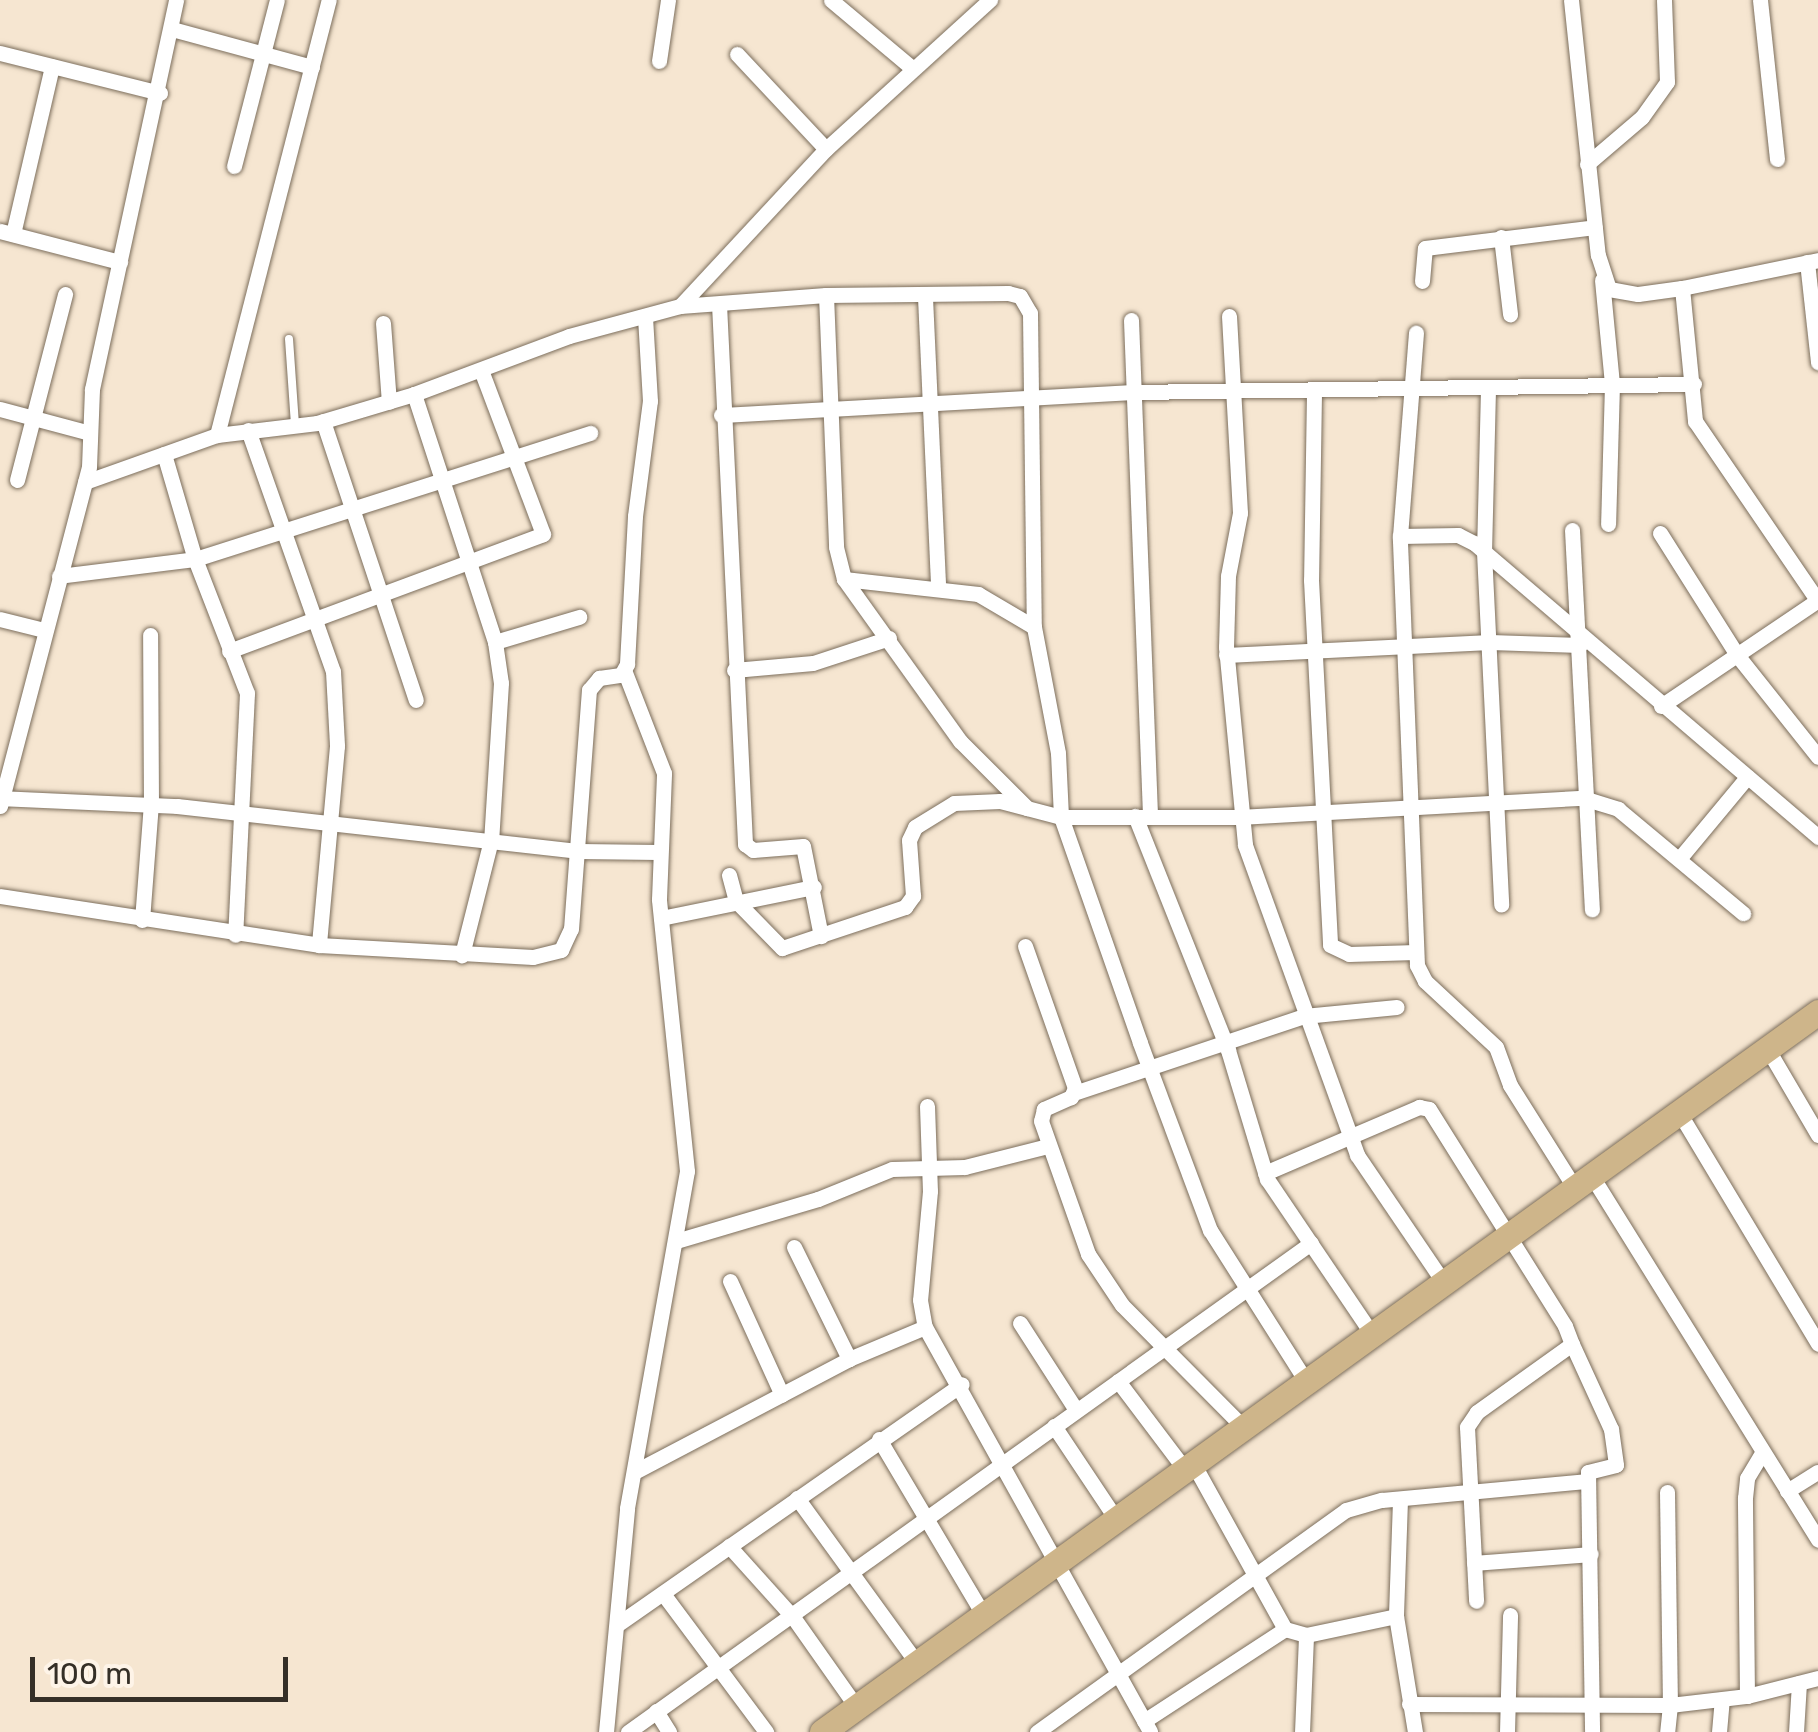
<!DOCTYPE html>
<html>
<head>
<meta charset="utf-8">
<style>
	body { margin:0 }
	#map { position:relative; width:1818px; height:1732px; overflow:hidden; background:#f6e6d1; font-family:Rubik,sans-serif }
	div>[style] { position:absolute }
	[style*='--x'] { left:calc(var(--x)*1px); top:calc(var(--y)*1px); width:calc(var(--w)*1px); rotate:calc(var(--a)*1deg) }
	.roads { filter:drop-shadow(0 0 2px #7c6e5c) drop-shadow(0 0 2px #7c6e5c) }
	.lane>* { height:8px; margin:-4px; padding:0 4px; transform-origin:4px; border-radius:4px; background:#fff }
	.street>* { height:15px; margin:-7.5px; padding:0 7.5px; transform-origin:7.5px; border-radius:7.5px; background:#fff }
	.primary>* { height:25px; margin:-12.5px; padding:0 12.5px; transform-origin:12.5px; border-radius:12.5px; background:#ceb58a }
	span { translate:-50% -50%; white-space:nowrap; text-align:center; line-height:1.15; -webkit-text-stroke:10px #fef4e8; paint-order:stroke }
	.scale { position:absolute; left:30px; top:1657px; width:258px; height:45px; box-sizing:border-box; border:5px solid #352f27; border-top:0; padding-left:12px; font-size:30px; line-height:35px; white-space:nowrap; color:#352f27; -webkit-text-stroke:8px #fef4e8; paint-order:stroke }
</style>
</head>
<body>
<div id="map">
	<div class="roads">
		<div class="lane">
			<div style="--x:289;--y:339;--w:86;--a:86"></div>
		</div>
		<div class="street">
			<div style="--x:831;--y:0;--w:106;--a:40"></div>
			<div style="--x:1571;--y:0;--w:256;--a:84"></div>
			<div style="--x:1598;--y:255;--w:36;--a:72"></div>
			<div style="--x:1609;--y:289;--w:29;--a:10"></div>
			<div style="--x:1638;--y:294;--w:44;--a:-7.8"></div>
			<div style="--x:1682;--y:288;--w:139;--a:-11.6"></div>
			<div style="--x:1760;--y:0;--w:160;--a:83.9"></div>
			<div style="--x:172;--y:29;--w:145;--a:15.2"></div>
			<div style="--x:0;--y:53;--w:165;--a:14"></div>
			<div style="--x:737;--y:54;--w:130;--a:46.9"></div>
			<div style="--x:659;--y:61;--w:62;--a:-81.6"></div>
			<div style="--x:1587;--y:164;--w:72;--a:-40.5"></div>
			<div style="--x:1642;--y:117;--w:43;--a:-54.5"></div>
			<div style="--x:1667;--y:82;--w:82;--a:-92.1"></div>
			<div style="--x:234;--y:166;--w:171;--a:-75.5"></div>
			<div style="--x:0;--y:231;--w:124;--a:14.5"></div>
			<div style="--x:13;--y:234;--w:172;--a:-76.9"></div>
			<div style="--x:1501;--y:237;--w:78;--a:83.3"></div>
			<div style="--x:1807;--y:262;--w:101;--a:83.7"></div>
			<div style="--x:1602;--y:280;--w:104;--a:84.5"></div>
			<div style="--x:1612;--y:384;--w:140;--a:91.6"></div>
			<div style="--x:1422;--y:281;--w:33;--a:-85"></div>
			<div style="--x:1425;--y:248;--w:171;--a:-7"></div>
			<div style="--x:1682;--y:288;--w:134;--a:84.4"></div>
			<div style="--x:1695;--y:421;--w:218;--a:55.7"></div>
			<div style="--x:826;--y:295;--w:252;--a:87.7"></div>
			<div style="--x:836;--y:547;--w:33;--a:76"></div>
			<div style="--x:844;--y:579;--w:135;--a:6.4"></div>
			<div style="--x:978;--y:594;--w:65;--a:30.5"></div>
			<div style="--x:1034;--y:627;--w:128;--a:79.2"></div>
			<div style="--x:1058;--y:753;--w:64;--a:87.3"></div>
			<div style="--x:1061;--y:817;--w:239;--a:70.7"></div>
			<div style="--x:1140;--y:1043;--w:200;--a:69.5"></div>
			<div style="--x:1210;--y:1230;--w:181;--a:57.6"></div>
			<div style="--x:925;--y:297;--w:290;--a:87.4"></div>
			<div style="--x:719;--y:304;--w:541;--a:87.24"></div>
			<div style="--x:745;--y:844;--w:10;--a:37"></div>
			<div style="--x:753;--y:850;--w:50;--a:-4.6"></div>
			<div style="--x:803;--y:846;--w:92;--a:78.7"></div>
			<div style="--x:680;--y:306;--w:214;--a:-47.1"></div>
			<div style="--x:826;--y:149;--w:222;--a:-42.3"></div>
			<div style="--x:1229;--y:316;--w:197;--a:86.8"></div>
			<div style="--x:1240;--y:513;--w:64;--a:100.8"></div>
			<div style="--x:1228;--y:576;--w:71;--a:91.6"></div>
			<div style="--x:1226;--y:647;--w:199;--a:84.5"></div>
			<div style="--x:1245;--y:845;--w:330;--a:70.1"></div>
			<div style="--x:1357;--y:1155;--w:158;--a:55.8"></div>
			<div style="--x:1131;--y:320;--w:496;--a:87.8"></div>
			<div style="--x:383;--y:323;--w:79;--a:85.7"></div>
			<div style="--x:1488;--y:389;--w:163;--a:91.4"></div>
			<div style="--x:1484;--y:552;--w:353;--a:87.2"></div>
			<div style="--x:1314;--y:393;--w:187;--a:90.9"></div>
			<div style="--x:1311;--y:580;--w:365;--a:87"></div>
			<div style="--x:1330;--y:945;--w:21;--a:25"></div>
			<div style="--x:1349;--y:954;--w:67;--a:-1.7"></div>
			<div style="--x:414;--y:394;--w:261;--a:71.9"></div>
			<div style="--x:495;--y:642;--w:41;--a:81.7"></div>
			<div style="--x:501;--y:683;--w:157;--a:93.6"></div>
			<div style="--x:491;--y:840;--w:119;--a:104.2"></div>
			<div style="--x:0;--y:409;--w:93;--a:14.9"></div>
			<div style="--x:721;--y:415;--w:414;--a:-3.2"></div>
			<div style="--x:1134;--y:392;--w:560;--a:-0.82"></div>
			<div style="--x:323;--y:421;--w:294;--a:71.6"></div>
			<div style="--x:248;--y:430;--w:256;--a:70.6"></div>
			<div style="--x:333;--y:671;--w:75;--a:86.9"></div>
			<div style="--x:337;--y:746;--w:200;--a:95.2"></div>
			<div style="--x:217;--y:435;--w:449;--a:-75.6"></div>
			<div style="--x:164;--y:454;--w:109;--a:73.6"></div>
			<div style="--x:195;--y:559;--w:144;--a:68.8"></div>
			<div style="--x:247;--y:693;--w:242;--a:92.8"></div>
			<div style="--x:17;--y:480;--w:192;--a:-75.5"></div>
			<div style="--x:85;--y:482;--w:140;--a:-19.6"></div>
			<div style="--x:217;--y:435;--w:101;--a:-6.8"></div>
			<div style="--x:317;--y:423;--w:101;--a:-16.6"></div>
			<div style="--x:414;--y:394;--w:165;--a:-20.5"></div>
			<div style="--x:569;--y:336;--w:115;--a:-15.1"></div>
			<div style="--x:680;--y:306;--w:146;--a:-4.3"></div>
			<div style="--x:826;--y:295;--w:182;--a:-0.6"></div>
			<div style="--x:1008;--y:293;--w:12;--a:14"></div>
			<div style="--x:1020;--y:296;--w:20;--a:60"></div>
			<div style="--x:1030;--y:313;--w:314;--a:89.3"></div>
			<div style="--x:1572;--y:530;--w:380;--a:87"></div>
			<div style="--x:1660;--y:533;--w:144;--a:57.7"></div>
			<div style="--x:1737;--y:655;--w:130;--a:51.5"></div>
			<div style="--x:1400;--y:536;--w:204;--a:-85.5"></div>
			<div style="--x:59;--y:576;--w:137;--a:-7.1"></div>
			<div style="--x:195;--y:559;--w:415;--a:-17.7"></div>
			<div style="--x:844;--y:579;--w:199;--a:54.4"></div>
			<div style="--x:960;--y:741;--w:95;--a:45"></div>
			<div style="--x:0;--y:619;--w:45;--a:14"></div>
			<div style="--x:495;--y:642;--w:88;--a:-16.6"></div>
			<div style="--x:229;--y:651;--w:335;--a:-20.4"></div>
			<div style="--x:543;--y:534;--w:175;--a:-110.7"></div>
			<div style="--x:1226;--y:655;--w:264;--a:-2.8"></div>
			<div style="--x:1490;--y:642;--w:90;--a:1.9"></div>
			<div style="--x:734;--y:670;--w:79;--a:-5.1"></div>
			<div style="--x:813;--y:663;--w:80;--a:-18.2"></div>
			<div style="--x:1661;--y:706;--w:189;--a:-34"></div>
			<div style="--x:0;--y:798;--w:177;--a:2.6"></div>
			<div style="--x:177;--y:806;--w:405;--a:6.4"></div>
			<div style="--x:579;--y:851;--w:79;--a:0.7"></div>
			<div style="--x:0;--y:806;--w:350;--a:-75.3"></div>
			<div style="--x:89;--y:467;--w:78;--a:-87.8"></div>
			<div style="--x:92;--y:389;--w:398;--a:-77.8"></div>
			<div style="--x:1135;--y:816;--w:252;--a:68.3"></div>
			<div style="--x:1228;--y:1050;--w:135;--a:73.2"></div>
			<div style="--x:1267;--y:1179;--w:191;--a:55.9"></div>
			<div style="--x:1679;--y:859;--w:107;--a:-50.3"></div>
			<div style="--x:729;--y:875;--w:27;--a:75"></div>
			<div style="--x:736;--y:901;--w:66;--a:45.6"></div>
			<div style="--x:782;--y:948;--w:130;--a:-18.4"></div>
			<div style="--x:905;--y:907;--w:14;--a:-54"></div>
			<div style="--x:913;--y:896;--w:56;--a:-94.1"></div>
			<div style="--x:909;--y:840;--w:14;--a:-65"></div>
			<div style="--x:915;--y:827;--w:46;--a:-31.6"></div>
			<div style="--x:954;--y:803;--w:46;--a:-2.5"></div>
			<div style="--x:1000;--y:801;--w:63;--a:14.7"></div>
			<div style="--x:1061;--y:817;--w:178;--a:0"></div>
			<div style="--x:1239;--y:817;--w:345;--a:-3.2"></div>
			<div style="--x:1583;--y:798;--w:37;--a:17"></div>
			<div style="--x:1618;--y:809;--w:163;--a:39.8"></div>
			<div style="--x:0;--y:896;--w:323;--a:8.7"></div>
			<div style="--x:319;--y:945;--w:214;--a:3.2"></div>
			<div style="--x:533;--y:957;--w:29;--a:-14"></div>
			<div style="--x:561;--y:950;--w:23;--a:-65"></div>
			<div style="--x:571;--y:929;--w:240;--a:-85.7"></div>
			<div style="--x:589;--y:690;--w:16;--a:-50"></div>
			<div style="--x:599;--y:678;--w:22;--a:-8"></div>
			<div style="--x:621;--y:675;--w:13;--a:-61"></div>
			<div style="--x:627;--y:664;--w:148;--a:-86.9"></div>
			<div style="--x:635;--y:516;--w:116;--a:-82.6"></div>
			<div style="--x:650;--y:401;--w:84;--a:-93.4"></div>
			<div style="--x:661;--y:918;--w:156;--a:-11.5"></div>
			<div style="--x:142;--y:920;--w:116;--a:-85.6"></div>
			<div style="--x:151;--y:804;--w:169;--a:-90.3"></div>
			<div style="--x:1025;--y:946;--w:151;--a:70.6"></div>
			<div style="--x:1075;--y:1088;--w:10;--a:114"></div>
			<div style="--x:1071;--y:1097;--w:30;--a:156"></div>
			<div style="--x:1044;--y:1109;--w:12;--a:104"></div>
			<div style="--x:1041;--y:1121;--w:141;--a:70.5"></div>
			<div style="--x:1088;--y:1254;--w:61;--a:56.3"></div>
			<div style="--x:1122;--y:1305;--w:173;--a:45.2"></div>
			<div style="--x:1767;--y:1048;--w:101;--a:59.6"></div>
			<div style="--x:1074;--y:1093;--w:243;--a:-18.5"></div>
			<div style="--x:1304;--y:1016;--w:93;--a:-5.5"></div>
			<div style="--x:927;--y:1106;--w:85;--a:88"></div>
			<div style="--x:930;--y:1191;--w:109;--a:95.2"></div>
			<div style="--x:920;--y:1300;--w:27;--a:80"></div>
			<div style="--x:925;--y:1327;--w:463;--a:60.9"></div>
			<div style="--x:1680;--y:1114;--w:268;--a:59"></div>
			<div style="--x:1265;--y:1173;--w:168;--a:-23.2"></div>
			<div style="--x:1419;--y:1107;--w:10;--a:11"></div>
			<div style="--x:1429;--y:1109;--w:256;--a:57.9"></div>
			<div style="--x:1565;--y:1326;--w:19;--a:69"></div>
			<div style="--x:1572;--y:1344;--w:117;--a:144.4"></div>
			<div style="--x:1477;--y:1412;--w:18;--a:124"></div>
			<div style="--x:1467;--y:1427;--w:174;--a:87"></div>
			<div style="--x:1593;--y:1178;--w:426;--a:58.1"></div>
			<div style="--x:1576;--y:1190;--w:124;--a:-122.2"></div>
			<div style="--x:1510;--y:1085;--w:40;--a:-110.2"></div>
			<div style="--x:1496;--y:1047;--w:97;--a:-137.1"></div>
			<div style="--x:1425;--y:981;--w:18;--a:-117"></div>
			<div style="--x:1417;--y:965;--w:429;--a:-92.3"></div>
			<div style="--x:1400;--y:536;--w:58;--a:-1"></div>
			<div style="--x:1458;--y:535;--w:18;--a:27"></div>
			<div style="--x:1474;--y:543;--w:453;--a:40.5"></div>
			<div style="--x:676;--y:1241;--w:148;--a:-16.5"></div>
			<div style="--x:818;--y:1199;--w:80;--a:-22.1"></div>
			<div style="--x:892;--y:1169;--w:73;--a:-1.6"></div>
			<div style="--x:965;--y:1167;--w:86;--a:-14.2"></div>
			<div style="--x:794;--y:1247;--w:125;--a:63.8"></div>
			<div style="--x:730;--y:1281;--w:125;--a:65.5"></div>
			<div style="--x:1020;--y:1323;--w:103;--a:57.2"></div>
			<div style="--x:1572;--y:1344;--w:94;--a:65.4"></div>
			<div style="--x:1611;--y:1429;--w:36;--a:82"></div>
			<div style="--x:1616;--y:1465;--w:29;--a:166"></div>
			<div style="--x:1588;--y:1472;--w:260;--a:89.1"></div>
			<div style="--x:1118;--y:1381;--w:113;--a:52.9"></div>
			<div style="--x:1054;--y:1426;--w:112;--a:56.3"></div>
			<div style="--x:879;--y:1439;--w:206;--a:59.3"></div>
			<div style="--x:1194;--y:1465;--w:188;--a:61"></div>
			<div style="--x:1285;--y:1629;--w:22;--a:16"></div>
			<div style="--x:1306;--y:1635;--w:92;--a:-11.9"></div>
			<div style="--x:636;--y:1471;--w:241;--a:-27.7"></div>
			<div style="--x:849;--y:1359;--w:82;--a:-22.8"></div>
			<div style="--x:1787;--y:1491;--w:36;--a:-32"></div>
			<div style="--x:1667;--y:1492;--w:213;--a:89.2"></div>
			<div style="--x:1670;--y:1705;--w:78;--a:-6.7"></div>
			<div style="--x:1747;--y:1696;--w:73;--a:-14.2"></div>
			<div style="--x:797;--y:1498;--w:209;--a:54"></div>
			<div style="--x:1400;--y:1500;--w:116;--a:92"></div>
			<div style="--x:1396;--y:1616;--w:118;--a:80.7"></div>
			<div style="--x:729;--y:1546;--w:96;--a:48"></div>
			<div style="--x:793;--y:1617;--w:113;--a:54.8"></div>
			<div style="--x:1474;--y:1563;--w:117;--a:-4.4"></div>
			<div style="--x:664;--y:1595;--w:171;--a:53.3"></div>
			<div style="--x:618;--y:1624;--w:419;--a:-34.9"></div>
			<div style="--x:1747;--y:1696;--w:198;--a:-90.6"></div>
			<div style="--x:1745;--y:1498;--w:20;--a:-84"></div>
			<div style="--x:1747;--y:1478;--w:29;--a:-59"></div>
			<div style="--x:1409;--y:1704;--w:261;--a:0.2"></div>
			<div style="--x:1670;--y:1705;--w:27;--a:96"></div>
			<div style="--x:656;--y:1711;--w:25;--a:58"></div>
			<div style="--x:1144;--y:1721;--w:168;--a:-33.1"></div>
			<div style="--x:606;--y:1732;--w:225;--a:-84.6"></div>
			<div style="--x:627;--y:1508;--w:342;--a:-79.9"></div>
			<div style="--x:687;--y:1171;--w:273;--a:-95.9"></div>
			<div style="--x:659;--y:899;--w:126;--a:-87.7"></div>
			<div style="--x:664;--y:773;--w:110;--a:-111.2"></div>
			<div style="--x:628;--y:1732;--w:840;--a:-35.6"></div>
			<div style="--x:1037;--y:1732;--w:380;--a:-35.7"></div>
			<div style="--x:1346;--y:1510;--w:37;--a:-16"></div>
			<div style="--x:1382;--y:1500;--w:207;--a:-5.3"></div>
			<div style="--x:1302;--y:1732;--w:97;--a:-87.6"></div>
			<div style="--x:1507;--y:1732;--w:117;--a:-88.5"></div>
			<div style="--x:1719;--y:1732;--w:32;--a:-85"></div>
			<div style="--x:1796;--y:1732;--w:49;--a:-86.5"></div>
		</div>
		<div class="primary">
			<div style="--x:822;--y:1732;--w:1229;--a:-35.86"></div>
		</div>
	</div>
	<div class="scale">100 m</div>
</div>
</body>
</html>
